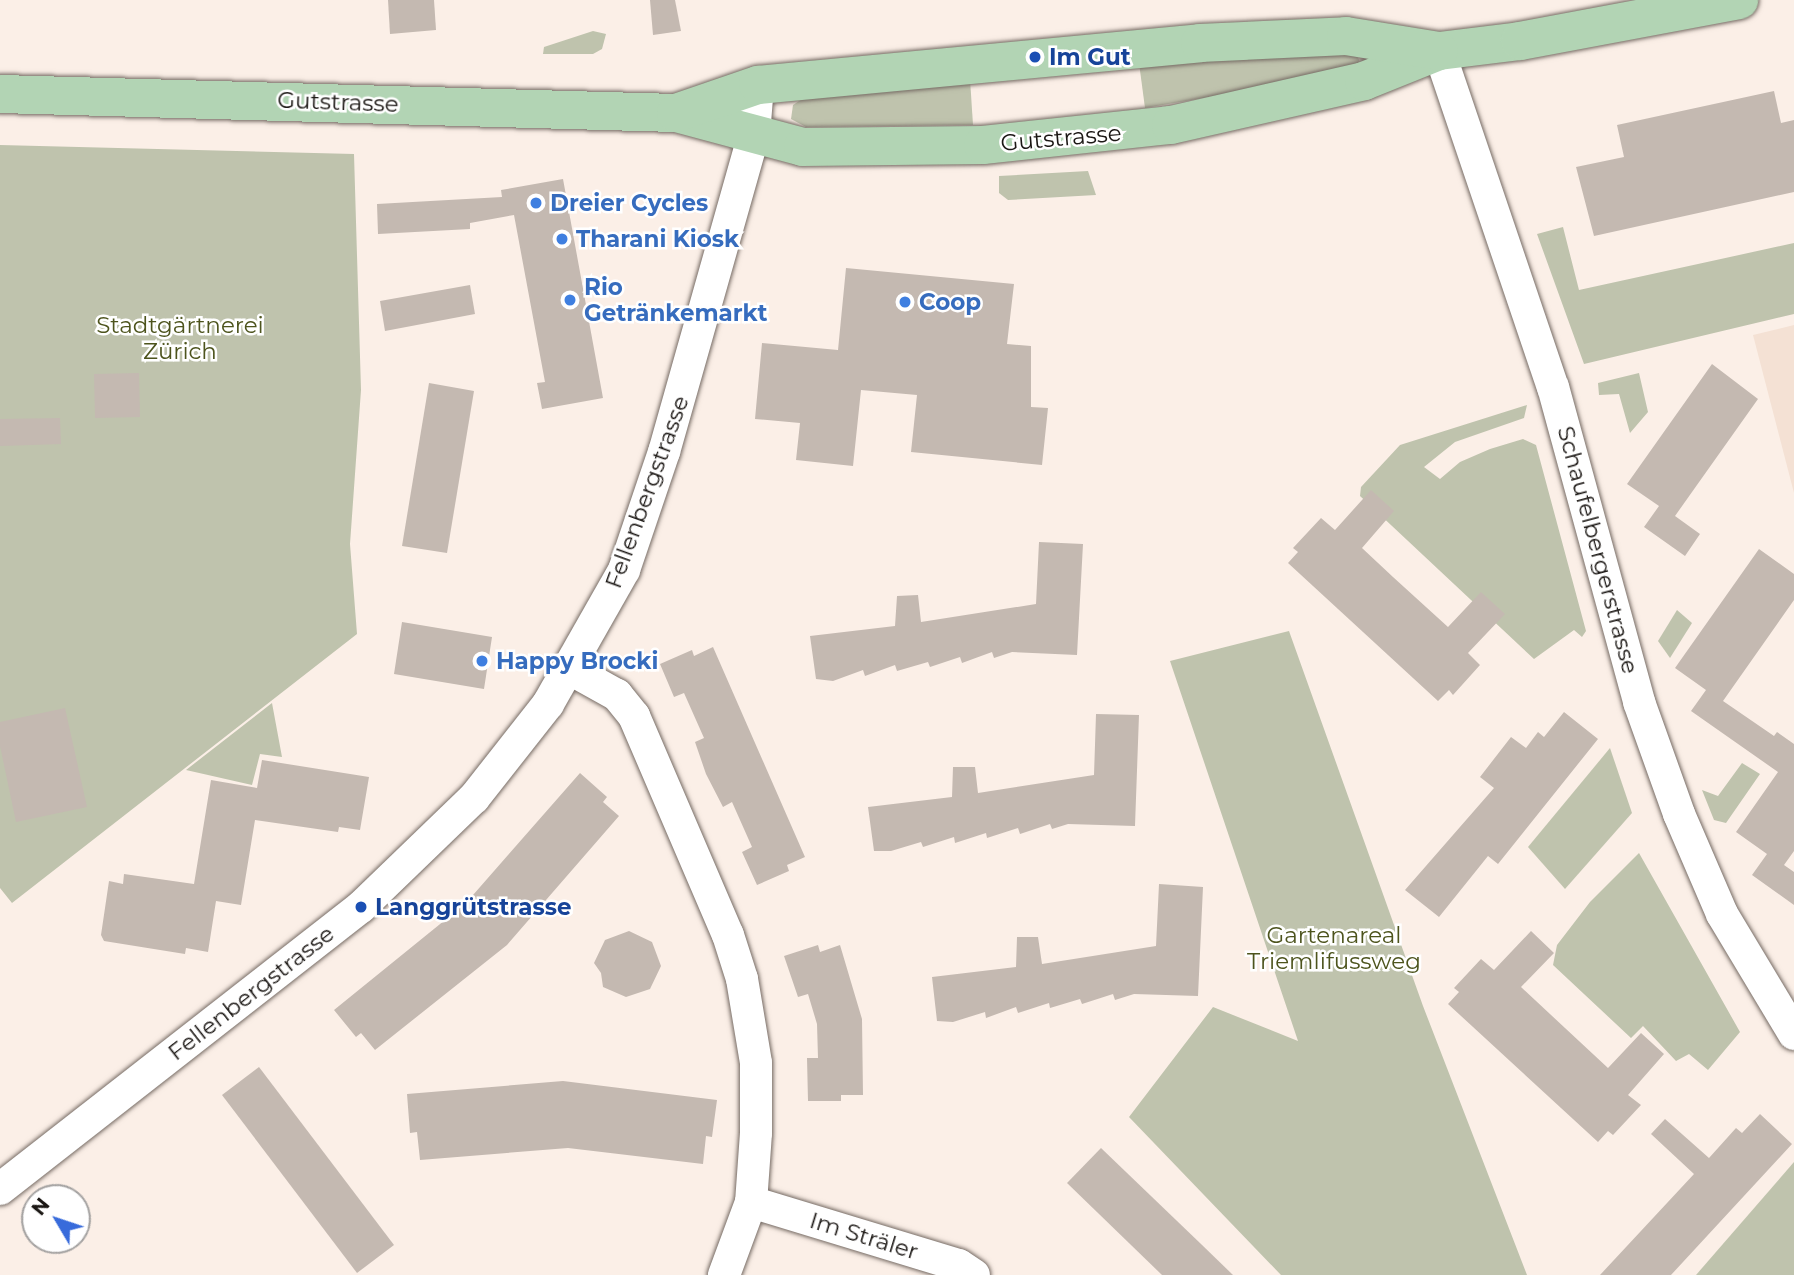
<!DOCTYPE html>
<html>
<head>
<meta charset="utf-8">
<style>
	body { margin:0 }
	#map { position:relative; width:1794px; height:1275px; overflow:hidden; background:#fbefe7; font-family:Montserrat,sans-serif }
	div>[style] { position:absolute }
	[style*='--x'] { left:calc(var(--x)*1px); top:calc(var(--y)*1px); width:calc(var(--w)*1px); rotate:calc(var(--a)*1deg) }
	.built>* { inset:0; background:#f4e1d4 }
	.green>* { inset:0; background:#bfc3ad }
	.building>* { inset:0; background:#c4b9b1 }
	.roads { filter:drop-shadow(0 0 2px #766b64) drop-shadow(0 0 2px #766b64) }
	.minor>* { height:32px; margin:-16px; padding:0 16px; transform-origin:16px; border-radius:16px; background:#fff }
	.major>* { height:38px; margin:-19px; padding:0 19px; transform-origin:19px; border-radius:19px; background:#b2d4b4 }
	.dots>* { width:19px; height:19px; translate:-50% -50%; box-sizing:border-box; border:4px solid #fff; border-radius:50% }
	span { translate:-50% -50%; white-space:nowrap; text-align:center; line-height:1.15; -webkit-text-stroke:5px #fff; paint-order:stroke }
	.transit-label { font-size:23px; color:#164399; font-weight:700 }
	.left { translate:0 -50%; text-align:left }
	.street-label { font-size:23px; color:#1b1714 }
	.shop-label { font-size:23px; color:#366cbe; font-weight:700 }
	.park-label { font-size:23px; color:#4d541d }
	.north { position:absolute; left:21px; top:1184px; width:70px; height:70px; box-sizing:border-box; background:#fff; border:2px solid #a4a2a1; border-radius:50%; rotate:309deg; font-size:19px; font-weight:700; line-height:28px; text-align:center; color:#1b1714 }
	.north::after { content:''; display:block; margin:auto; width:24px; height:32px; background:#386bdb; clip-path:polygon(50% 0,100% 100%,50% 72%,0 100%) }
</style>
</head>
<body>
<div id="map">
	<div class="built">
		<div style="clip-path:polygon(1794px 325px,1794px 493px,1753px 335px)"></div>
	</div>
	<div class="green">
		<div style="clip-path:polygon(593px 31px,606px 34px,602px 49px,593px 54px,543px 54px,544px 47px)"></div>
		<div style="clip-path:polygon(1357px 54px,1361px 66px,1355px 72px,1145px 108px,1139px 63px)"></div>
		<div style="clip-path:polygon(970px 79px,973px 125px,806px 127px,791px 119px,793px 105px,802px 99px)"></div>
		<div style="clip-path:polygon(0 145px,354px 154px,361px 390px,350px 544px,357px 634px,12px 903px,0 888px)"></div>
		<div style="clip-path:polygon(1088px 171px,1096px 195px,1008px 200px,999px 193px,999px 176px)"></div>
		<div style="clip-path:polygon(1563px 227px,1579px 290px,1794px 243px,1794px 314px,1584px 364px,1537px 234px)"></div>
		<div style="clip-path:polygon(1639px 373px,1648px 412px,1630px 433px,1619px 394px,1599px 395px,1598px 383px)"></div>
		<div style="clip-path:polygon(1527px 405px,1524px 418px,1455px 442px,1424px 467px,1440px 479px,1460px 462px,1490px 449px,1523px 439px,1536px 445px,1586px 631px,1582px 637px,1574px 630px,1534px 659px,1360px 496px,1361px 487px,1400px 445px)"></div>
		<div style="clip-path:polygon(1677px 610px,1692px 623px,1670px 658px,1658px 641px)"></div>
		<div style="clip-path:polygon(1289px 631px,1423px 1006px,1527px 1275px,1281px 1275px,1129px 1117px,1213px 1007px,1298px 1041px,1170px 661px)"></div>
		<div style="clip-path:polygon(272px 703px,282px 757px,260px 754px,252px 785px,186px 770px)"></div>
		<div style="clip-path:polygon(1610px 748px,1632px 813px,1565px 889px,1528px 847px)"></div>
		<div style="clip-path:polygon(1742px 763px,1760px 774px,1726px 823px,1714px 820px,1702px 790px,1718px 796px)"></div>
		<div style="clip-path:polygon(1639px 853px,1740px 1032px,1708px 1070px,1689px 1054px,1676px 1061px,1643px 1026px,1631px 1038px,1553px 965px,1557px 945px,1590px 902px)"></div>
		<div style="clip-path:polygon(1794px 1162px,1794px 1275px,1696px 1275px)"></div>
	</div>
	<div class="building">
		<div style="clip-path:polygon(388px 0,434px 0,436px 30px,390px 34px)"></div>
		<div style="clip-path:polygon(650px 0,675px 0,681px 31px,653px 35px)"></div>
		<div style="clip-path:polygon(1774px 91px,1781px 123px,1794px 120px,1794px 192px,1594px 236px,1576px 167px,1624px 157px,1617px 125px)"></div>
		<div style="clip-path:polygon(563px 179px,603px 398px,542px 409px,537px 383px,545px 382px,514px 215px,470px 223px,470px 229px,378px 234px,377px 204px,502px 197px,501px 190px)"></div>
		<div style="clip-path:polygon(846px 268px,1014px 284px,1007px 344px,1031px 346px,1031px 407px,1048px 408px,1042px 465px,911px 452px,917px 395px,861px 390px,853px 466px,796px 460px,800px 423px,755px 419px,762px 343px,838px 350px)"></div>
		<div style="clip-path:polygon(470px 285px,475px 314px,385px 331px,380px 301px)"></div>
		<div style="clip-path:polygon(1712px 364px,1758px 399px,1675px 516px,1700px 534px,1685px 556px,1644px 527px,1659px 506px,1627px 484px)"></div>
		<div style="clip-path:polygon(139px 373px,140px 417px,95px 418px,94px 374px)"></div>
		<div style="clip-path:polygon(429px 383px,474px 391px,447px 553px,402px 546px)"></div>
		<div style="clip-path:polygon(60px 418px,61px 444px,0 446px,0 419px)"></div>
		<div style="clip-path:polygon(1371px 490px,1394px 511px,1362px 548px,1393px 577px,1448px 627px,1481px 592px,1505px 614px,1468px 653px,1480px 665px,1453px 695px,1449px 690px,1438px 701px,1288px 563px,1298px 552px,1293px 548px,1321px 518px,1335px 530px)"></div>
		<div style="clip-path:polygon(1039px 542px,1083px 544px,1077px 655px,1012px 652px,994px 658px,992px 652px,962px 663px,960px 657px,930px 667px,928px 662px,897px 671px,895px 665px,865px 676px,863px 670px,833px 681px,816px 679px,810px 636px,895px 626px,897px 596px,918px 595px,921px 622px,1036px 604px)"></div>
		<div style="clip-path:polygon(1759px 549px,1794px 574px,1794px 600px,1723px 701px,1774px 736px,1777px 732px,1794px 744px,1794px 851px,1784px 865px,1794px 872px,1794px 905px,1752px 875px,1767px 854px,1736px 832px,1778px 772px,1691px 711px,1706px 690px,1675px 668px)"></div>
		<div style="clip-path:polygon(402px 622px,492px 637px,484px 689px,394px 674px)"></div>
		<div style="clip-path:polygon(713px 647px,805px 857px,787px 865px,789px 871px,757px 885px,742px 852px,752px 847px,732px 802px,723px 807px,706px 774px,695px 742px,704px 738px,684px 693px,674px 697px,660px 664px,692px 650px,694px 656px)"></div>
		<div style="clip-path:polygon(65px 708px,87px 807px,16px 822px,0 746px,0 722px)"></div>
		<div style="clip-path:polygon(1564px 712px,1598px 739px,1498px 864px,1488px 856px,1439px 917px,1405px 890px,1494px 788px,1480px 777px,1511px 737px,1526px 748px,1538px 732px,1544px 737px)"></div>
		<div style="clip-path:polygon(1096px 714px,1139px 715px,1135px 826px,1068px 824px,1052px 829px,1050px 824px,1020px 834px,1018px 828px,987px 838px,986px 833px,955px 843px,954px 837px,923px 847px,921px 842px,891px 851px,874px 851px,868px 807px,952px 797px,953px 767px,975px 767px,978px 793px,1094px 775px)"></div>
		<div style="clip-path:polygon(262px 760px,369px 777px,360px 830px,339px 827px,338px 832px,255px 820px,241px 905px,216px 901px,208px 952px,186px 948px,185px 954px,104px 941px,101px 935px,109px 881px,123px 884px,124px 874px,194px 884px,211px 780px,257px 788px)"></div>
		<div style="clip-path:polygon(580px 773px,607px 797px,603px 802px,619px 816px,507px 945px,375px 1050px,361px 1033px,356px 1037px,334px 1010px,466px 903px)"></div>
		<div style="clip-path:polygon(1159px 884px,1203px 887px,1198px 996px,1134px 994px,1115px 1000px,1113px 994px,1082px 1004px,1080px 999px,1050px 1008px,1049px 1003px,1018px 1013px,1016px 1007px,986px 1018px,985px 1012px,953px 1022px,937px 1021px,932px 977px,1016px 967px,1017px 937px,1038px 937px,1042px 964px,1156px 946px)"></div>
		<div style="clip-path:polygon(629px 931px,652px 942px,661px 966px,650px 989px,626px 997px,603px 987px,601px 973px,594px 963px,605px 940px)"></div>
		<div style="clip-path:polygon(1531px 931px,1554px 953px,1521px 987px,1565px 1028px,1608px 1068px,1641px 1033px,1664px 1054px,1628px 1095px,1641px 1105px,1613px 1135px,1608px 1131px,1598px 1142px,1448px 1004px,1459px 992px,1454px 988px,1481px 959px,1494px 970px)"></div>
		<div style="clip-path:polygon(818px 945px,820px 952px,840px 945px,862px 1019px,863px 1095px,841px 1095px,841px 1101px,808px 1101px,807px 1058px,818px 1058px,817px 1024px,808px 994px,798px 997px,784px 956px)"></div>
		<div style="clip-path:polygon(259px 1067px,394px 1245px,357px 1273px,222px 1095px)"></div>
		<div style="clip-path:polygon(563px 1081px,717px 1100px,712px 1137px,706px 1136px,703px 1164px,568px 1148px,420px 1160px,417px 1132px,410px 1133px,407px 1094px)"></div>
		<div style="clip-path:polygon(1760px 1114px,1792px 1144px,1671px 1275px,1600px 1275px,1694px 1174px,1651px 1134px,1665px 1119px,1709px 1158px,1736px 1128px,1742px 1133px)"></div>
		<div style="clip-path:polygon(1101px 1148px,1201px 1244px,1233px 1275px,1162px 1275px,1067px 1183px)"></div>
	</div>
	<div class="roads">
		<div class="minor">
			<div style="--x:1439;--y:51;--w:355;--a:71.3"></div>
			<div style="--x:1553;--y:387;--w:327;--a:74.7"></div>
			<div style="--x:1639;--y:702;--w:119;--a:70.3"></div>
			<div style="--x:1679;--y:814;--w:109;--a:66.7"></div>
			<div style="--x:1722;--y:914;--w:140;--a:59"></div>
			<div style="--x:570;--y:669;--w:54;--a:29"></div>
			<div style="--x:617;--y:695;--w:27;--a:51"></div>
			<div style="--x:634;--y:716;--w:238;--a:66.8"></div>
			<div style="--x:728;--y:935;--w:46;--a:72.3"></div>
			<div style="--x:742;--y:979;--w:85;--a:80.5"></div>
			<div style="--x:756;--y:1063;--w:70;--a:90"></div>
			<div style="--x:756;--y:1133;--w:69;--a:94.1"></div>
			<div style="--x:751;--y:1202;--w:78;--a:110.3"></div>
			<div style="--x:0;--y:1189;--w:458;--a:-38"></div>
			<div style="--x:361;--y:907;--w:157;--a:-44"></div>
			<div style="--x:474;--y:798;--w:120;--a:-51.8"></div>
			<div style="--x:548;--y:704;--w:154;--a:-60.4"></div>
			<div style="--x:624;--y:570;--w:125;--a:-71.3"></div>
			<div style="--x:664;--y:452;--w:330;--a:-74.2"></div>
			<div style="--x:754;--y:135;--w:50;--a:-85.4"></div>
			<div style="--x:751;--y:1202;--w:217;--a:16.9"></div>
			<div style="--x:959;--y:1265;--w:18;--a:34"></div>
		</div>
		<div class="major">
			<div style="--x:0;--y:94;--w:676;--a:1.61"></div>
			<div style="--x:676;--y:113;--w:131;--a:15"></div>
			<div style="--x:803;--y:147;--w:180;--a:-0.6"></div>
			<div style="--x:983;--y:145;--w:189;--a:-6.1"></div>
			<div style="--x:1171;--y:125;--w:198;--a:-12.8"></div>
			<div style="--x:1364;--y:81;--w:81;--a:-21.8"></div>
			<div style="--x:1439;--y:51;--w:82;--a:-7"></div>
			<div style="--x:1520;--y:41;--w:223;--a:-10.6"></div>
			<div style="--x:676;--y:113;--w:87;--a:-18.9"></div>
			<div style="--x:758;--y:85;--w:444;--a:-5.4"></div>
			<div style="--x:1200;--y:43;--w:146;--a:-2.7"></div>
			<div style="--x:1346;--y:36;--w:94;--a:9.2"></div>
		</div>
	</div>
	<div class="dots">
		<div style="left:1035px;top:57px;background:#1a4fb4"></div>
		<div style="left:536px;top:203px;background:#3f7fe0"></div>
		<div style="left:562px;top:239px;background:#3f7fe0"></div>
		<div style="left:570px;top:300px;background:#3f7fe0"></div>
		<div style="left:905px;top:302px;background:#3f7fe0"></div>
		<div style="left:482px;top:661px;background:#3f7fe0"></div>
		<div style="left:361px;top:907px;background:#1a4fb4"></div>
	</div>
	<div class="transit-label">
		<span class="left" style="left:1049px;top:57px">Im Gut</span>
		<span class="left" style="left:375px;top:907px">Langgrütstrasse</span>
	</div>
	<div class="street-label">
		<span style="left:338px;top:102px;rotate:2deg">Gutstrasse</span>
		<span style="left:1061px;top:138px;rotate:-5deg">Gutstrasse</span>
		<span style="left:647px;top:492px;rotate:-70deg">Fellenbergstrasse</span>
		<span style="left:1598px;top:550px;rotate:75deg">Schaufelbergerstrasse</span>
		<span style="left:251px;top:993px;rotate:-38deg">Fellenbergstrasse</span>
		<span style="left:864px;top:1236px;rotate:17deg">Im Sträler</span>
	</div>
	<div class="shop-label">
		<span class="left" style="left:550px;top:203px">Dreier Cycles</span>
		<span class="left" style="left:576px;top:239px">Tharani Kiosk</span>
		<span class="left" style="left:584px;top:300px">Rio<br>Getränkemarkt</span>
		<span class="left" style="left:919px;top:302px">Coop</span>
		<span class="left" style="left:496px;top:661px">Happy Brocki</span>
	</div>
	<div class="park-label">
		<span style="left:180px;top:338px">Stadtgärtnerei<br>Zürich</span>
		<span style="left:1334px;top:948px">Gartenareal<br>Triemlifussweg</span>
	</div>
	<div class="north">N</div>
</div>
</body>
</html>
